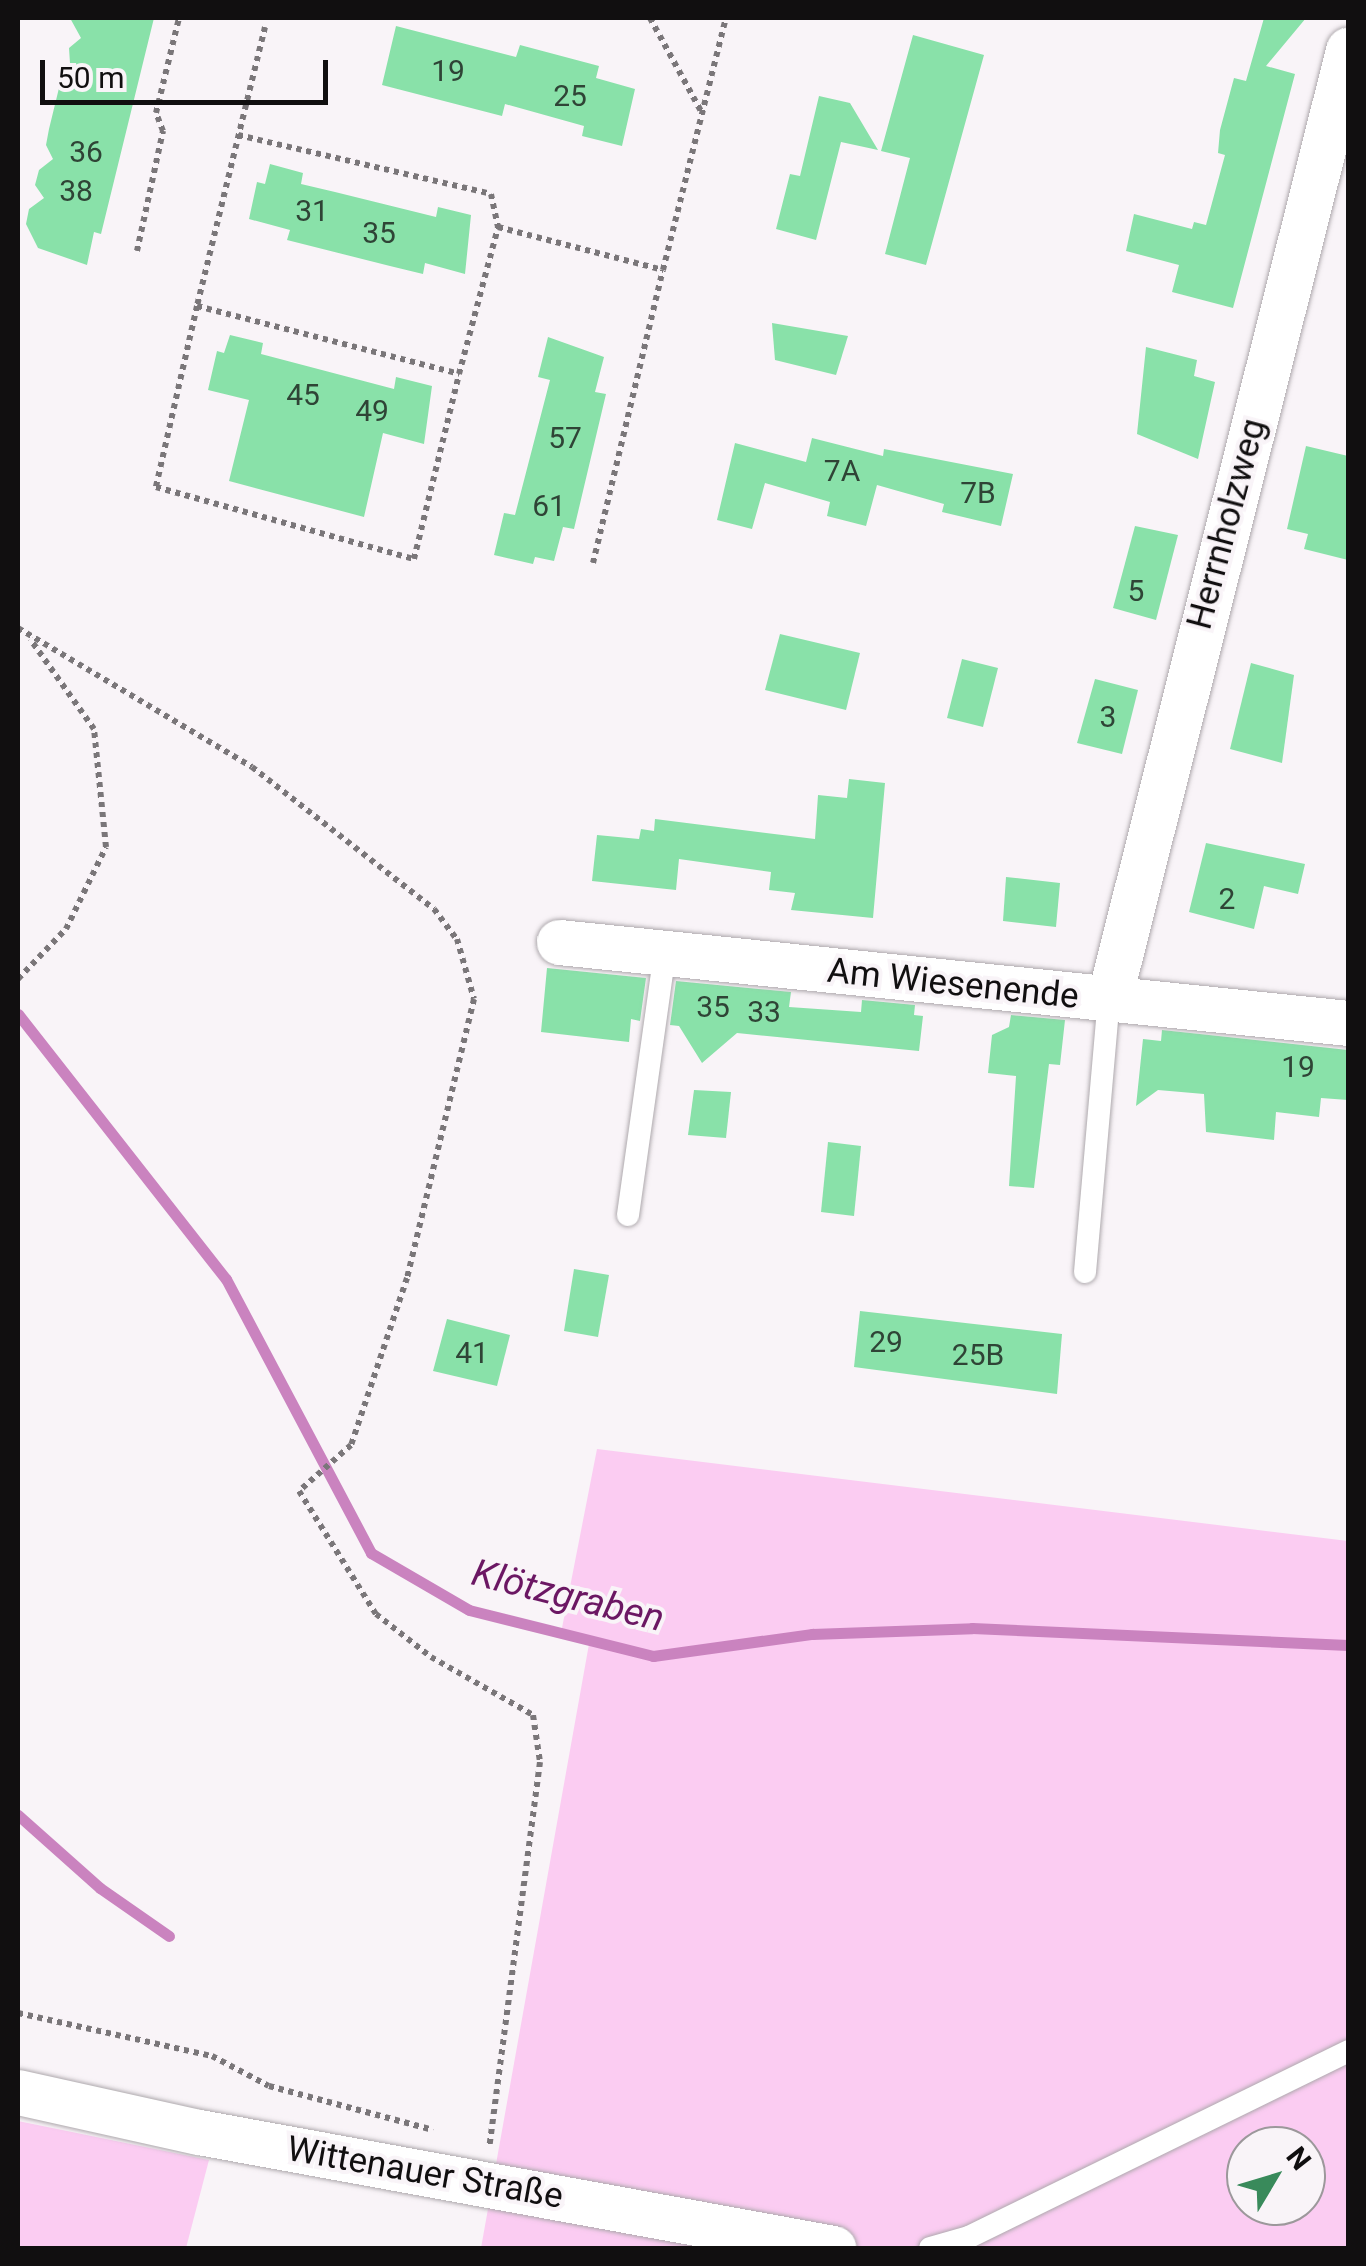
<!DOCTYPE html>
<html>
<head>
<meta charset="utf-8">
<style>
	body { margin:0 }
	#map { position:relative; width:1366px; height:2266px; overflow:hidden; background:#f9f4f8; font-family:Roboto,sans-serif }
	div>[style] { position:absolute }
	[style*='--x'] { left:calc(var(--x)*1px); top:calc(var(--y)*1px); width:calc(var(--w)*1px); rotate:calc(var(--a)*1deg) }
	.green>* { inset:0; background:#fbccf2 }
	.stream>* { height:11px; margin:-5.5px; padding:0 5.5px; transform-origin:5.5px; border-radius:5.5px; background:#ca83bf }
	.building>* { inset:0; background:#89e1a9 }
	.path>* { height:6px; margin-top:-3px; transform-origin:0; background:repeating-linear-gradient(90deg,#7a7679 0 5px,transparent 0 10px) }
	.roads { filter:drop-shadow(0 0 2px #aea9ad) drop-shadow(0 0 2px #aea9ad) }
	.lane>* { height:22px; margin:-11px; padding:0 11px; transform-origin:11px; border-radius:11px; background:#fff }
	.street>* { height:45px; margin:-22.5px; padding:0 22.5px; transform-origin:22.5px; border-radius:22.5px; background:#fff }
	span { translate:-50% -50%; white-space:nowrap; text-align:center; line-height:1.15; -webkit-text-stroke:8px #f9f4f8; paint-order:stroke }
	.number-label { font-size:30px; color:#2f4436 }
	.number-label span { -webkit-text-stroke-width:0 }
	.street-label { font-size:35px; color:#110f10 }
	.water-label { font-size:38px; color:#6b1763; font-style:italic }
	.frame { position:absolute; inset:0; border:20px solid #110f10; pointer-events:none }
	.north { position:absolute; left:1226px; top:2126px; width:100px; height:100px; box-sizing:border-box; background:#f9f4f8; border:2px solid #9c989b; border-radius:50%; rotate:52deg; font-size:28px; font-weight:700; line-height:40px; text-align:center; color:#110f10 }
	.north::after { content:''; display:block; margin:auto; width:35px; height:45px; background:#398a5b; clip-path:polygon(50% 0,100% 100%,50% 72%,0 100%) }
	.scale { position:absolute; left:40px; top:60px; width:288px; height:45px; box-sizing:border-box; border:5px solid #110f10; border-top:0; padding-left:12px; font-size:30px; line-height:35px; white-space:nowrap; color:#110f10; -webkit-text-stroke:8px #f9f4f8; paint-order:stroke }
</style>
</head>
<body>
<div id="map">
	<div class="green">
		<div style="clip-path:polygon(evenodd,597px 1449px,1348px 1541px,1348px 2248px,481px 2248px,589px 1644px,561px 1633px,597px 1449px,1246px 2146px,1306px 2146px,1306px 2206px,1246px 2206px,1246px 2146px)"></div>
		<div style="clip-path:polygon(18px 2121px,209px 2160px,186px 2248px,18px 2248px)"></div>
	</div>
	<div class="stream">
		<div style="--x:18;--y:1014;--w:337;--a:51.9"></div>
		<div style="--x:226;--y:1279;--w:310;--a:62.1"></div>
		<div style="--x:371;--y:1553;--w:113;--a:30.2"></div>
		<div style="--x:469;--y:1610;--w:190;--a:14"></div>
		<div style="--x:653;--y:1656;--w:161;--a:-7.9"></div>
		<div style="--x:812;--y:1634;--w:160;--a:-2.1"></div>
		<div style="--x:972;--y:1628;--w:376;--a:2.6"></div>
		<div style="--x:18;--y:1815;--w:110;--a:41.7"></div>
		<div style="--x:100;--y:1888;--w:84;--a:34.8"></div>
	</div>
	<div class="building">
		<div style="clip-path:polygon(70px 18px,154px 18px,101px 234px,94px 232px,87px 265px,38px 248px,26px 224px,29px 209px,44px 198px,35px 185px,39px 170px,53px 159px,46px 145px,49px 129px,59px 88px,71px 79px,69px 48px,81px 38px)"></div>
		<div style="clip-path:polygon(1264px 18px,1306px 18px,1266px 66px,1295px 74px,1233px 308px,1172px 292px,1179px 265px,1126px 251px,1134px 214px,1192px 229px,1194px 222px,1206px 225px,1225px 155px,1218px 153px,1220px 130px,1234px 78px,1246px 81px)"></div>
		<div style="clip-path:polygon(396px 26px,516px 57px,520px 45px,599px 66px,596px 78px,635px 89px,622px 146px,582px 136px,584px 126px,505px 104px,502px 116px,382px 85px)"></div>
		<div style="clip-path:polygon(913px 35px,984px 55px,926px 265px,885px 254px,910px 158px,881px 151px)"></div>
		<div style="clip-path:polygon(819px 96px,850px 103px,878px 150px,841px 142px,816px 240px,776px 229px,790px 174px,800px 176px)"></div>
		<div style="clip-path:polygon(270px 164px,303px 173px,301px 184px,335px 192px,436px 217px,438px 207px,471px 215px,465px 274px,425px 263px,423px 274px,390px 266px,287px 240px,290px 230px,249px 219px,257px 182px,265px 184px)"></div>
		<div style="clip-path:polygon(772px 323px,848px 336px,836px 375px,775px 360px)"></div>
		<div style="clip-path:polygon(230px 335px,263px 343px,261px 354px,394px 389px,396px 377px,432px 386px,424px 444px,383px 433px,364px 517px,229px 481px,249px 400px,208px 390px,217px 351px,224px 353px)"></div>
		<div style="clip-path:polygon(548px 337px,604px 357px,595px 392px,606px 394px,574px 529px,563px 527px,554px 561px,535px 557px,533px 564px,494px 555px,504px 513px,515px 515px,550px 380px,538px 377px)"></div>
		<div style="clip-path:polygon(1146px 347px,1197px 360px,1194px 376px,1215px 382px,1198px 459px,1137px 434px)"></div>
		<div style="clip-path:polygon(812px 438px,883px 456px,884px 449px,1013px 474px,1001px 526px,942px 512px,944px 504px,877px 485px,866px 526px,827px 516px,830px 502px,765px 483px,752px 529px,717px 520px,735px 443px,806px 462px)"></div>
		<div style="clip-path:polygon(1306px 446px,1348px 456px,1348px 560px,1304px 549px,1308px 534px,1287px 529px)"></div>
		<div style="clip-path:polygon(1135px 526px,1178px 535px,1156px 620px,1113px 608px)"></div>
		<div style="clip-path:polygon(780px 634px,860px 653px,846px 710px,765px 690px)"></div>
		<div style="clip-path:polygon(962px 659px,998px 668px,983px 727px,947px 718px)"></div>
		<div style="clip-path:polygon(1251px 663px,1294px 675px,1282px 763px,1230px 749px)"></div>
		<div style="clip-path:polygon(1095px 679px,1138px 690px,1122px 754px,1077px 743px)"></div>
		<div style="clip-path:polygon(849px 779px,885px 783px,873px 918px,791px 910px,795px 893px,769px 890px,771px 872px,679px 859px,676px 890px,592px 881px,597px 835px,639px 839px,641px 829px,654px 831px,655px 819px,815px 839px,818px 795px,847px 798px)"></div>
		<div style="clip-path:polygon(1206px 843px,1305px 864px,1298px 894px,1264px 886px,1254px 929px,1189px 912px)"></div>
		<div style="clip-path:polygon(1006px 877px,1060px 883px,1056px 927px,1003px 921px)"></div>
		<div style="clip-path:polygon(547px 968px,646px 978px,640px 1021px,631px 1019px,629px 1042px,541px 1032px)"></div>
		<div style="clip-path:polygon(676px 981px,791px 992px,789px 1007px,861px 1012px,862px 1000px,915px 1005px,914px 1015px,923px 1016px,919px 1051px,737px 1033px,702px 1063px,679px 1026px,670px 1025px)"></div>
		<div style="clip-path:polygon(1011px 1015px,1065px 1020px,1060px 1065px,1049px 1064px,1034px 1188px,1009px 1186px,1016px 1076px,988px 1073px,992px 1035px,1009px 1027px)"></div>
		<div style="clip-path:polygon(1162px 1030px,1348px 1050px,1348px 1100px,1321px 1098px,1319px 1117px,1276px 1112px,1274px 1140px,1206px 1132px,1204px 1094px,1158px 1090px,1136px 1106px,1143px 1039px,1161px 1041px)"></div>
		<div style="clip-path:polygon(694px 1090px,731px 1092px,726px 1138px,688px 1135px)"></div>
		<div style="clip-path:polygon(828px 1142px,861px 1146px,854px 1216px,821px 1212px)"></div>
		<div style="clip-path:polygon(574px 1269px,609px 1275px,598px 1337px,564px 1331px)"></div>
		<div style="clip-path:polygon(860px 1311px,1062px 1334px,1057px 1394px,854px 1367px)"></div>
		<div style="clip-path:polygon(447px 1319px,510px 1335px,497px 1386px,433px 1371px)"></div>
	</div>
	<div class="path">
		<div style="--x:650;--y:18;--w:106;--a:61.3"></div>
		<div style="--x:265;--y:27;--w:287;--a:103.7"></div>
		<div style="--x:197;--y:306;--w:271;--a:14.5"></div>
		<div style="--x:459;--y:374;--w:152;--a:-75.1"></div>
		<div style="--x:498;--y:227;--w:171;--a:14.6"></div>
		<div style="--x:663;--y:270;--w:260;--a:-76"></div>
		<div style="--x:238;--y:135;--w:260;--a:13.1"></div>
		<div style="--x:491;--y:194;--w:34;--a:78"></div>
		<div style="--x:137;--y:251;--w:123;--a:-77.8"></div>
		<div style="--x:163;--y:131;--w:19;--a:-111"></div>
		<div style="--x:156;--y:113;--w:98;--a:-76.4"></div>
		<div style="--x:197;--y:306;--w:186;--a:102.8"></div>
		<div style="--x:156;--y:487;--w:268;--a:15.6"></div>
		<div style="--x:414;--y:559;--w:190;--a:-76.3"></div>
		<div style="--x:593;--y:563;--w:301;--a:-76.6"></div>
		<div style="--x:18;--y:628;--w:272;--a:30.7"></div>
		<div style="--x:252;--y:767;--w:231;--a:38"></div>
		<div style="--x:434;--y:909;--w:38;--a:53"></div>
		<div style="--x:457;--y:939;--w:62;--a:74.2"></div>
		<div style="--x:474;--y:999;--w:287;--a:103.5"></div>
		<div style="--x:407;--y:1278;--w:176;--a:108.5"></div>
		<div style="--x:351;--y:1445;--w:69;--a:138.5"></div>
		<div style="--x:299;--y:1491;--w:145;--a:58"></div>
		<div style="--x:376;--y:1614;--w:70;--a:38"></div>
		<div style="--x:431;--y:1657;--w:117;--a:29.6"></div>
		<div style="--x:533;--y:1715;--w:48;--a:81.5"></div>
		<div style="--x:540;--y:1762;--w:388;--a:97.5"></div>
		<div style="--x:18;--y:979;--w:69;--a:-46.2"></div>
		<div style="--x:66;--y:929;--w:91;--a:-64"></div>
		<div style="--x:106;--y:847;--w:119;--a:-95.8"></div>
		<div style="--x:94;--y:729;--w:110;--a:-125.4"></div>
		<div style="--x:18;--y:2013;--w:199;--a:12.5"></div>
		<div style="--x:212;--y:2056;--w:64;--a:27.8"></div>
		<div style="--x:269;--y:2086;--w:170;--a:15"></div>
	</div>
	<div class="roads">
		<div class="lane">
			<div style="--x:628;--y:1215;--w:265;--a:-82"></div>
			<div style="--x:1085;--y:1272;--w:274;--a:-85"></div>
			<div style="--x:930;--y:2248;--w:41;--a:-15.8"></div>
			<div style="--x:969;--y:2237;--w:422;--a:-26.1"></div>
		</div>
		<div class="street">
			<div style="--x:559;--y:942;--w:793;--a:5.86"></div>
			<div style="--x:1109;--y:999;--w:979;--a:-75.86"></div>
			<div style="--x:18;--y:2092;--w:185;--a:12.5"></div>
			<div style="--x:199;--y:2132;--w:645;--a:10.37"></div>
		</div>
	</div>
	<div class="number-label">
		<span style="left:448px;top:71px">19</span>
		<span style="left:570px;top:96px">25</span>
		<span style="left:86px;top:152px">36</span>
		<span style="left:76px;top:191px">38</span>
		<span style="left:312px;top:211px">31</span>
		<span style="left:379px;top:233px">35</span>
		<span style="left:303px;top:395px">45</span>
		<span style="left:372px;top:411px">49</span>
		<span style="left:565px;top:438px">57</span>
		<span style="left:842px;top:471px">7A</span>
		<span style="left:978px;top:493px">7B</span>
		<span style="left:549px;top:506px">61</span>
		<span style="left:1136px;top:591px">5</span>
		<span style="left:1108px;top:717px">3</span>
		<span style="left:1227px;top:899px">2</span>
		<span style="left:713px;top:1007px">35</span>
		<span style="left:764px;top:1012px">33</span>
		<span style="left:1298px;top:1067px">19</span>
		<span style="left:886px;top:1342px">29</span>
		<span style="left:472px;top:1353px">41</span>
		<span style="left:978px;top:1355px">25B</span>
	</div>
	<div class="street-label">
		<span style="left:1227px;top:524px;rotate:-75deg">Herrnholzweg</span>
		<span style="left:953px;top:984px;rotate:6deg">Am Wiesenende</span>
		<span style="left:425px;top:2173px;rotate:10deg">Wittenauer Straße</span>
	</div>
	<div class="water-label">
		<span style="left:568px;top:1596px;rotate:14deg">Klötzgraben</span>
	</div>
	<div class="frame"></div>
	<div class="north">N</div>
	<div class="scale">50 m</div>
</div>
</body>
</html>
